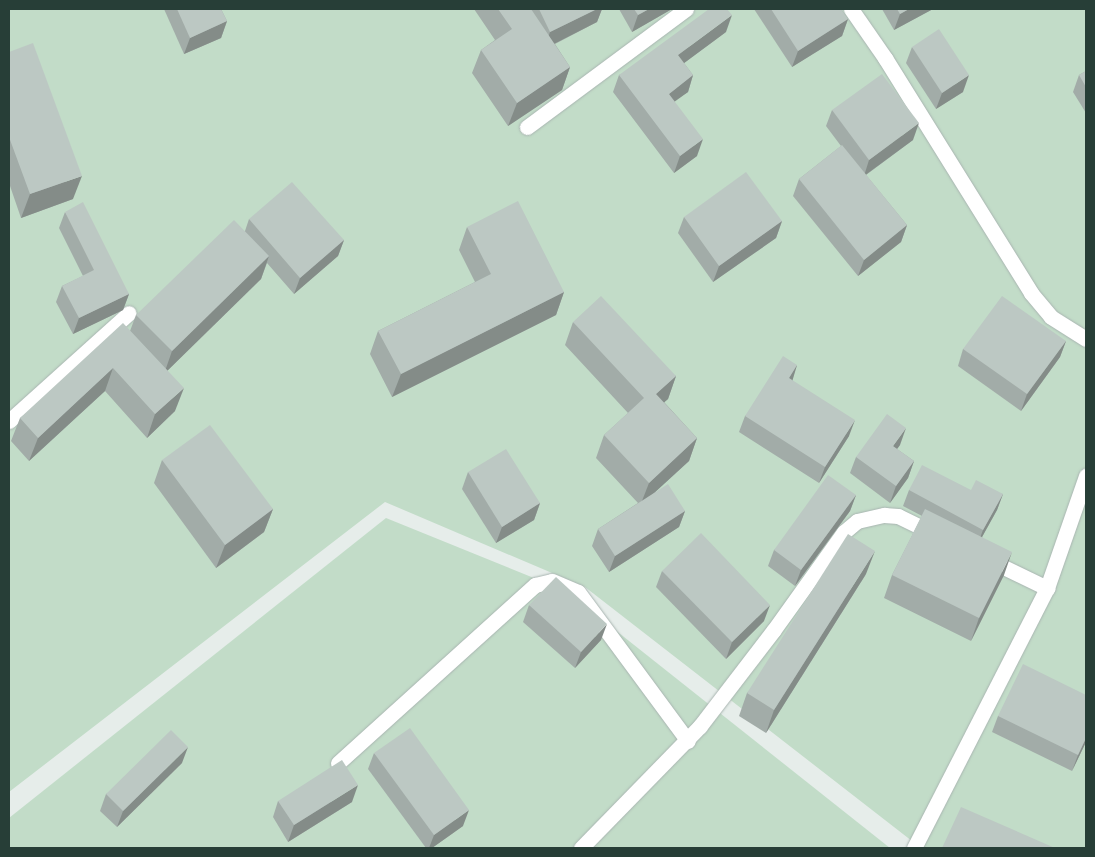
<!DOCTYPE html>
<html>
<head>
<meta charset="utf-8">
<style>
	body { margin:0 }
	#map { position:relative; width:1095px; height:857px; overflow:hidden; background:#e6edea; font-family:Inter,sans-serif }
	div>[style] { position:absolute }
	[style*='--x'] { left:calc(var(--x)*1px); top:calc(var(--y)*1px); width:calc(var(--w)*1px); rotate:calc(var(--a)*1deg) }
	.green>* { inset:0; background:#c2dcc8 }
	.roads { filter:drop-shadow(0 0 1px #a9b5b1) drop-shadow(0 0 1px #a9b5b1) }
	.service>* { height:15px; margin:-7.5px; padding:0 7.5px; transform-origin:7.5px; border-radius:7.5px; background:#fff }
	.minor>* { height:15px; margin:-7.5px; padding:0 7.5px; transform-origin:7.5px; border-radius:7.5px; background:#fff }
	.wall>* { inset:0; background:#a2aca8 }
	.shaded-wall>* { inset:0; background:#848c88 }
	.building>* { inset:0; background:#bcc8c3 }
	span { translate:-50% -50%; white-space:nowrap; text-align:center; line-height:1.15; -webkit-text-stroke:4px #f7faf8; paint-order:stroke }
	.frame { position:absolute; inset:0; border:10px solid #273e37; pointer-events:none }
</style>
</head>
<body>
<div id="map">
	<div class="green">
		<div style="clip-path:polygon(9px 9px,1086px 9px,1086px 848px,921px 848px,585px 587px,385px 502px,9px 792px)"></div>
		<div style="clip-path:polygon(386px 518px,566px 591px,890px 848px,9px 848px,9px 818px)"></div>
	</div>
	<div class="roads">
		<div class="service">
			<div style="--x:851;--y:9;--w:60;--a:55.2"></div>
			<div style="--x:885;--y:58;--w:277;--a:58.1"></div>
			<div style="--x:1031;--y:293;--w:31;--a:50"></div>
			<div style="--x:1051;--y:317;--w:41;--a:32.2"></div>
			<div style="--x:527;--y:127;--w:198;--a:-36.6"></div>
			<div style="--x:9;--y:421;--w:161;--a:-42"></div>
			<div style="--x:987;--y:559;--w:67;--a:25.8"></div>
			<div style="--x:581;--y:848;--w:170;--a:-45.7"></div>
			<div style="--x:700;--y:726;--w:120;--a:-52.5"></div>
			<div style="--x:773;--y:631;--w:122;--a:-54.4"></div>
			<div style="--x:844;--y:532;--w:17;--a:-40"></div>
			<div style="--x:857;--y:521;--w:28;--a:-13"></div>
			<div style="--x:884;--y:515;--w:14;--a:4"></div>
			<div style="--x:898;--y:516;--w:41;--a:25.9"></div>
		</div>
		<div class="minor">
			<div style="--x:338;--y:763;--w:266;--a:-42.1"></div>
			<div style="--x:535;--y:585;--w:17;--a:-13"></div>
			<div style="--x:552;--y:581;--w:28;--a:23"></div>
			<div style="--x:578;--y:592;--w:185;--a:53.6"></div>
			<div style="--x:914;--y:848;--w:292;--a:-62.9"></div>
			<div style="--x:1047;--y:588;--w:119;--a:-70.8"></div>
		</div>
	</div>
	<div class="wall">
		<div style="clip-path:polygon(164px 9px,221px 9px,227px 21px,221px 38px,184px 54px)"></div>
		<div style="clip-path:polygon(474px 9px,602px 9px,597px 22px,555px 44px,570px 67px,562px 90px,508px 126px,472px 73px,481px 50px,495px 40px)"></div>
		<div style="clip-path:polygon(619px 9px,672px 9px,632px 32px)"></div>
		<div style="clip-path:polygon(754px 9px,841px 9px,848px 19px,842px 36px,792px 67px)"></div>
		<div style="clip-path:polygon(882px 9px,933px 9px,894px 30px)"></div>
		<div style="clip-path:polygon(726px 32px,684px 63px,693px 75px,688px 92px,674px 101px,697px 156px,674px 173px,613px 92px,619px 75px)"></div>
		<div style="clip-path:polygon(912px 47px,963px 92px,936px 109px,906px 63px)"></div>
		<div style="clip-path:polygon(9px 52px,73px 199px,21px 218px,9px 183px)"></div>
		<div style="clip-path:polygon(1086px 71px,1086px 113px,1073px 92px,1079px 75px)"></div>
		<div style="clip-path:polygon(832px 110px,913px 140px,866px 175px,907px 225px,901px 242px,858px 276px,793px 196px,799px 179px,841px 146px,826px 126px)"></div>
		<div style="clip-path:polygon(65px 212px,129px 294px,123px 310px,73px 334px,56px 302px,62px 286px,83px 276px,59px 228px)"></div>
		<div style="clip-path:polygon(684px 217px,782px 221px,776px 238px,713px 282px,678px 233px)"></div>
		<div style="clip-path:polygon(249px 219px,344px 240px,338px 256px,294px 294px,267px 263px,261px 279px,167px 371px,175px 411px,147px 438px,105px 391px,29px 461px,11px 441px,20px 418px,130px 331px,136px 315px,245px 231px)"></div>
		<div style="clip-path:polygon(467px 227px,564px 292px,556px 315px,392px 397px,370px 354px,378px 331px,475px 282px,459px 250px)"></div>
		<div style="clip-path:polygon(573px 322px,676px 376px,668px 399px,664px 402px,697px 438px,689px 461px,655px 492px,685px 511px,679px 527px,609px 572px,592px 546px,598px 529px,638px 503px,596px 458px,604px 435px,628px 413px,565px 345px)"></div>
		<div style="clip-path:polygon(1066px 341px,1060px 357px,1021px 411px,958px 366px,963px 349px)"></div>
		<div style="clip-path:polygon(797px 365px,792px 380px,849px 436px,819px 483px,739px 432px,745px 416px)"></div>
		<div style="clip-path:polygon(900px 445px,897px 449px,914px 461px,908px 478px,890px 503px,850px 473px,856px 457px)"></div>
		<div style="clip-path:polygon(162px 460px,273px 509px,264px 532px,216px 568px,154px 483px)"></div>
		<div style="clip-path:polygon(468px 472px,540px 503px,534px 520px,496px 543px,462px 489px)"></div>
		<div style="clip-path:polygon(909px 490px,971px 490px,1003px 494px,997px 510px,982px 537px,1004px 575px,971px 641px,884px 598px,892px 575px,922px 516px,903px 506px)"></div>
		<div style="clip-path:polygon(856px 495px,850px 511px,795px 586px,768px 566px,774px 550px)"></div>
		<div style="clip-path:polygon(662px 571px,764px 621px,726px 659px,656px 587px)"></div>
		<div style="clip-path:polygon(866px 574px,766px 733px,739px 716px,747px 693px)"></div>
		<div style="clip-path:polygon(529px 605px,601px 640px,575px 668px,523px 622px)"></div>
		<div style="clip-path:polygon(1086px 695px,1086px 742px,1072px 771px,992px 732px,998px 716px)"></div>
		<div style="clip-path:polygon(374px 753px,463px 826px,432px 848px,426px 848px,368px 769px)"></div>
		<div style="clip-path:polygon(182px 763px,117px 827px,100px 811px,106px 794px)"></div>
		<div style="clip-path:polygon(278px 801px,352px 802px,288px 842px,273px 817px)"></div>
	</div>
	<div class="shaded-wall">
		<div style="clip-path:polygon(597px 9px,602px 9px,597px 22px,544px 49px,550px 32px)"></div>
		<div style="clip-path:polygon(649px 9px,672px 9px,632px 32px,638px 15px)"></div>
		<div style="clip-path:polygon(909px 9px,933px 9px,894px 30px,900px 14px)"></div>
		<div style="clip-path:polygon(732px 15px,726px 32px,672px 72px,678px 55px)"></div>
		<div style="clip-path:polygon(848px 19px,842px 36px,792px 67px,798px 51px)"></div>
		<div style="clip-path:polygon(227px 21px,221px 38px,184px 54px,190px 38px)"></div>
		<div style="clip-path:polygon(570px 67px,562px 90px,508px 126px,517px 103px)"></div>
		<div style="clip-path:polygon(693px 75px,688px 92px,663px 110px,669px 94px)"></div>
		<div style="clip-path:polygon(969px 75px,963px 92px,936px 109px,942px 93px)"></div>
		<div style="clip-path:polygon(919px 123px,913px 140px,864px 176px,869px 160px)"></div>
		<div style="clip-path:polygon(703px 139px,697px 156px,674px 173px,680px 156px)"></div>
		<div style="clip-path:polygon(82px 176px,73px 199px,21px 218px,30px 194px)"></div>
		<div style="clip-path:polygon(782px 221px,776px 238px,713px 282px,719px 266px)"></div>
		<div style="clip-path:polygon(907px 225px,901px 242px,858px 276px,864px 260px)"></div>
		<div style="clip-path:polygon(344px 240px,338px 256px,294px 294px,300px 278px)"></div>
		<div style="clip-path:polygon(269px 256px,261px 279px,164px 374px,172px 351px)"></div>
		<div style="clip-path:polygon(564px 292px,556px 315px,392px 397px,401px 374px)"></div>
		<div style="clip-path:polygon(129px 294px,123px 310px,73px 334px,79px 318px)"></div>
		<div style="clip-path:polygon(1066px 341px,1060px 357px,1021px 411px,1027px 394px)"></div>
		<div style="clip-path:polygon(797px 365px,792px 382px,789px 378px)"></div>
		<div style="clip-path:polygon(113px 368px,105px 391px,29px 461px,38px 438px)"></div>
		<div style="clip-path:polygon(676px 376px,668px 399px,648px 417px,656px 394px)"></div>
		<div style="clip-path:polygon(184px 388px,175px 411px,147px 438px,155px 414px)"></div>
		<div style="clip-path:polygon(855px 420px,849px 436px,819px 483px,825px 467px)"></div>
		<div style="clip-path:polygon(906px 428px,900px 445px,887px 462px,893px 446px)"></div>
		<div style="clip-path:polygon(697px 438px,689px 461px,640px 506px,649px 483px)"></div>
		<div style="clip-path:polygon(914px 461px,908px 478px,890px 503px,896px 486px)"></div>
		<div style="clip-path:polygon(1003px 494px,997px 510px,977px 546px,983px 530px)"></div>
		<div style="clip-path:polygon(856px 495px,850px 511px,795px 586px,801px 570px)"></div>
		<div style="clip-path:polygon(540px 503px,534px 520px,496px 543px,502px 527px)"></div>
		<div style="clip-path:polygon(273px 509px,264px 532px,216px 568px,225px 545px)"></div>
		<div style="clip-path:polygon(685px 511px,679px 527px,609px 572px,615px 556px)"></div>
		<div style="clip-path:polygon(875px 551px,866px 574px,766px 733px,774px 710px)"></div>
		<div style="clip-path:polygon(1012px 552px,1004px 575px,971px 641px,979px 618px)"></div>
		<div style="clip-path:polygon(770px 605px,764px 621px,726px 659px,732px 642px)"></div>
		<div style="clip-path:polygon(607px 624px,601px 640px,575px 668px,581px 652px)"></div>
		<div style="clip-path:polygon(1086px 738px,1086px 742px,1072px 771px,1078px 755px)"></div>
		<div style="clip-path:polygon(188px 747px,182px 763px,117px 827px,123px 811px)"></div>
		<div style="clip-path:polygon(358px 785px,352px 802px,288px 842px,294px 825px)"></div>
		<div style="clip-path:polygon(469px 810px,463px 826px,432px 848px,429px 848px,434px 835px)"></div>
	</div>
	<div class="building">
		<div style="clip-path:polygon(177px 9px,221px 9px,227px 21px,190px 38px)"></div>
		<div style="clip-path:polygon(498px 9px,531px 9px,570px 67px,517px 103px,481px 50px,512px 29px)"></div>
		<div style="clip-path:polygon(539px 9px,597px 9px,550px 32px)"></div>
		<div style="clip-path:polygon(634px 9px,649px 9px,638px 15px)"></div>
		<div style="clip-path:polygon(709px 9px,727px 9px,732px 15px,678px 55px,693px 75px,669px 94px,703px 139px,680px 156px,619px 75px)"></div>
		<div style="clip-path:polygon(771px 9px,841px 9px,848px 19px,798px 51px)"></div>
		<div style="clip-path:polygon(897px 9px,909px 9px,900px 14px)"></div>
		<div style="clip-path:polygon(939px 29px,969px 75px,942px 93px,912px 47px)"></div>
		<div style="clip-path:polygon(33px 43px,82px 176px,30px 194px,9px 137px,9px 52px)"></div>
		<div style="clip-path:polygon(1086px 71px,1086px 87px,1079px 75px)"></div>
		<div style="clip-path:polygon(882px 74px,919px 123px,869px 160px,832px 110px)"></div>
		<div style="clip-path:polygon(842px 145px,907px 225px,864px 260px,799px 179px)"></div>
		<div style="clip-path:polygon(746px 172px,782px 221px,719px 266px,684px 217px)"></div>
		<div style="clip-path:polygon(292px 182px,344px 240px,300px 278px,249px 219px)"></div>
		<div style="clip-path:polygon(518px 201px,564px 292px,401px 374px,378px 331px,491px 274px,467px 227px)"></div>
		<div style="clip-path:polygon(83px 202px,129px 294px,79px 318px,62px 286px,94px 270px,65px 212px)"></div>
		<div style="clip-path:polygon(234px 220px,269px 256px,172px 351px,136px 315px)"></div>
		<div style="clip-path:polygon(601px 296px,676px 376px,656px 394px,697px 438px,649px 483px,604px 435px,644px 398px,573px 322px)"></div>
		<div style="clip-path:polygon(1002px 296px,1066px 341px,1027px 394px,963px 349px)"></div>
		<div style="clip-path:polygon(123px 323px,184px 388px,155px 414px,113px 368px,38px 438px,20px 418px)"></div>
		<div style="clip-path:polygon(783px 356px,797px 365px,789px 378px,855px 420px,825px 467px,745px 416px)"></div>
		<div style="clip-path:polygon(887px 414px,906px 428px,893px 446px,914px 461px,896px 486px,856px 457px)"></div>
		<div style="clip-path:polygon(210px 425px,273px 509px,225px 545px,162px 460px)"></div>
		<div style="clip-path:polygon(506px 449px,540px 503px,502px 527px,468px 472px)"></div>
		<div style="clip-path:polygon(922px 465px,971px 490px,976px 480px,1003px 494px,983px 530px,909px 490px)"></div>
		<div style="clip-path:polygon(828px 475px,856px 495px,801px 570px,774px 550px)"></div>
		<div style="clip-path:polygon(668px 484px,685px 511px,615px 556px,598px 529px)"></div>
		<div style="clip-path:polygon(925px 509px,1012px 552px,979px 618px,892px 575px)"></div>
		<div style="clip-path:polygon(701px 533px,770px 605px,732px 642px,662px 571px)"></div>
		<div style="clip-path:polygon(848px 534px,875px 551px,774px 710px,747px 693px)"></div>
		<div style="clip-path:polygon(556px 577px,607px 624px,581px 652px,529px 605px)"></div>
		<div style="clip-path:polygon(1023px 664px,1086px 695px,1086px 738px,1078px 755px,998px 716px)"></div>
		<div style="clip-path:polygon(410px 728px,469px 810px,434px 835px,374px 753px)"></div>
		<div style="clip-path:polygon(171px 730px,188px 747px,123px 811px,106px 794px)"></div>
		<div style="clip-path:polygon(342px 760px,358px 785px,294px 825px,278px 801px)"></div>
		<div style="clip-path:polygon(961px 807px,1055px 848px,942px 848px)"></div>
	</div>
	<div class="frame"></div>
</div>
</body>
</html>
